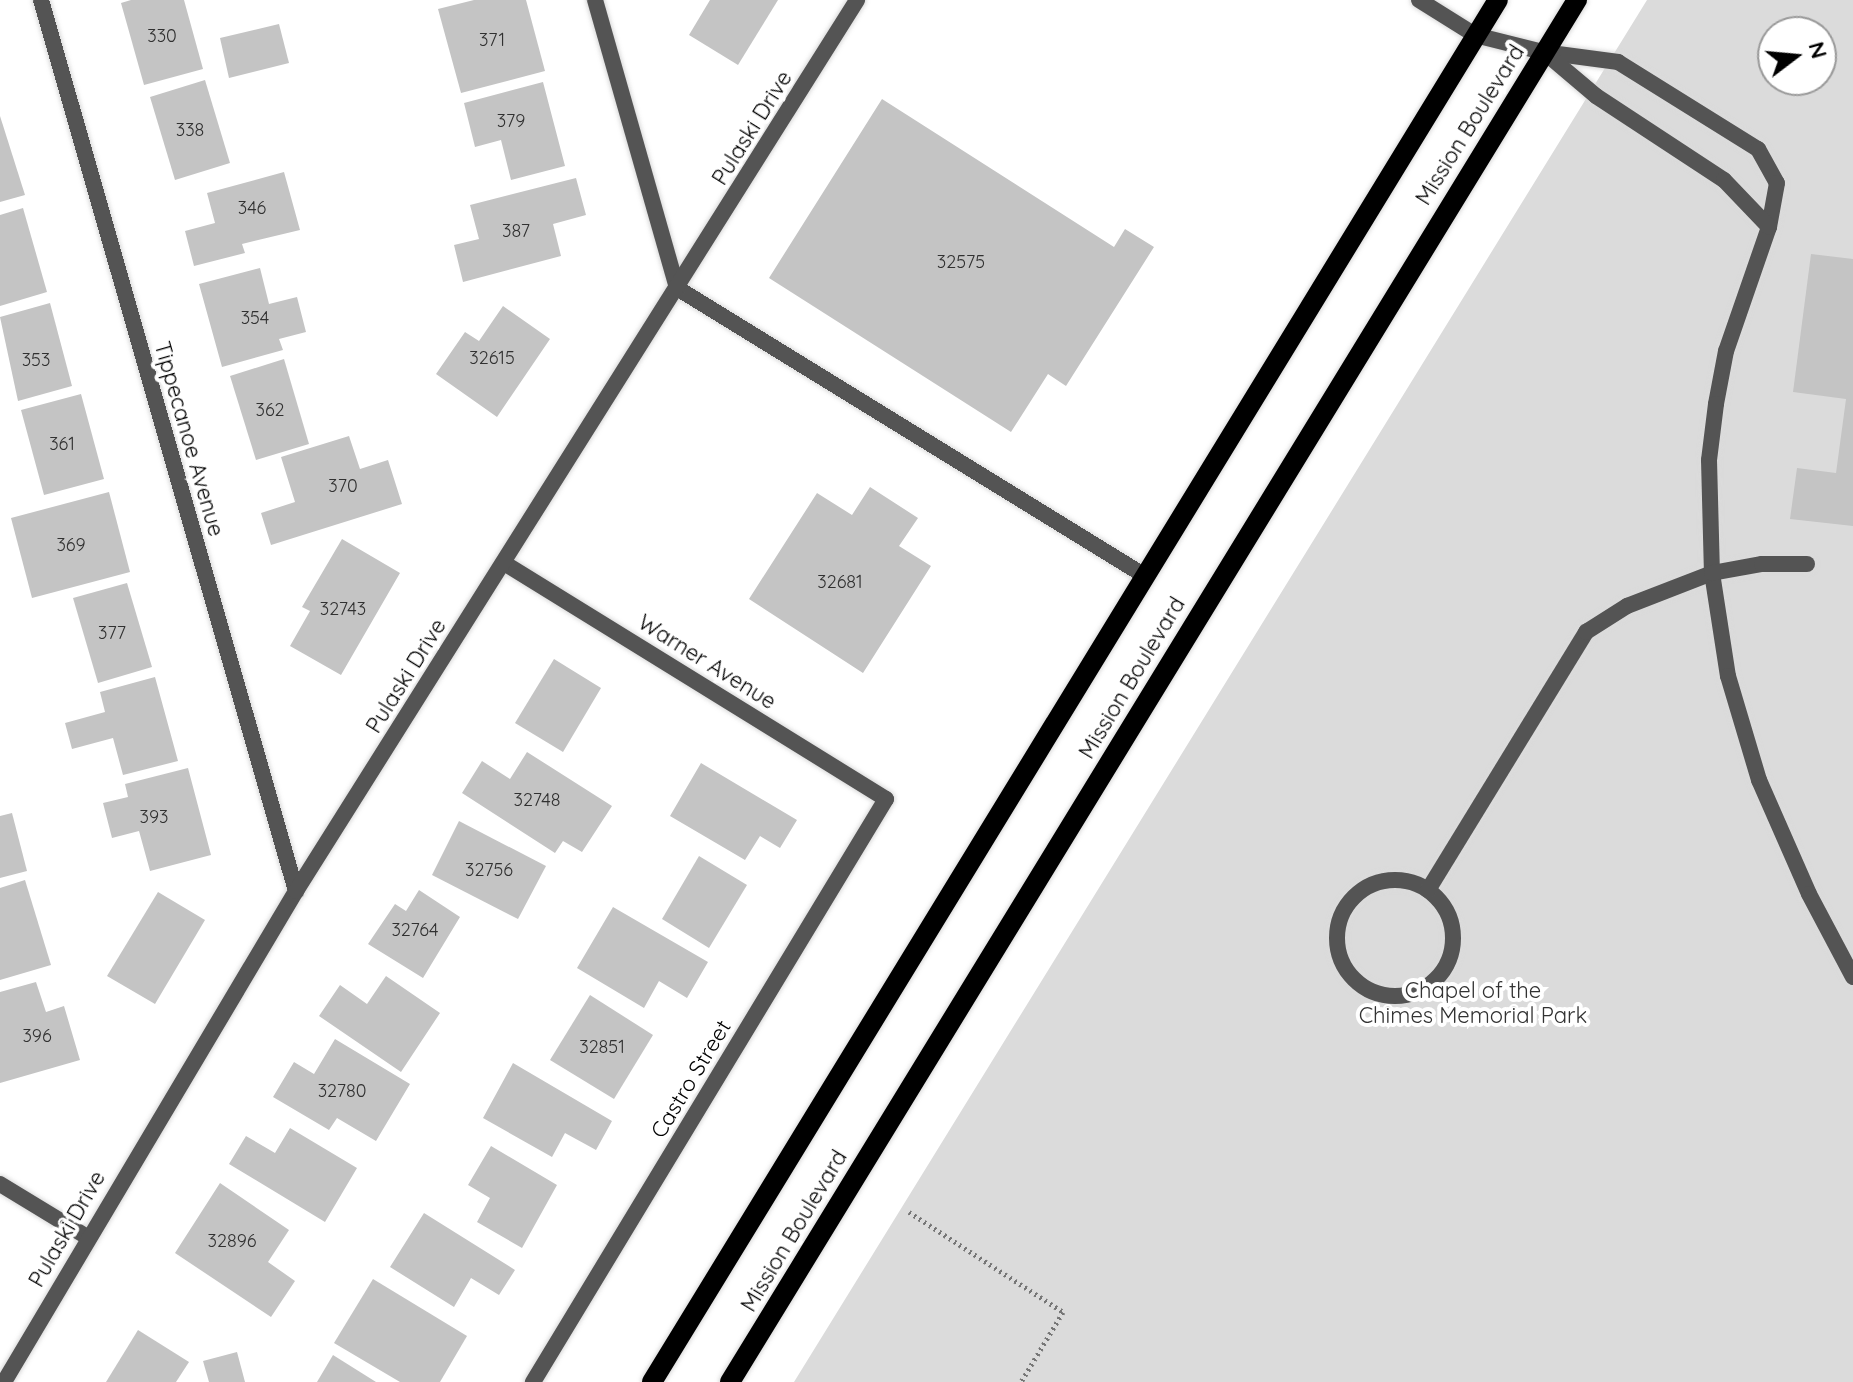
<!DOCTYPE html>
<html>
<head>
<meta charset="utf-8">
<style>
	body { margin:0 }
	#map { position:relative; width:1853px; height:1382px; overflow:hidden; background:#fff; font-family:Quicksand,sans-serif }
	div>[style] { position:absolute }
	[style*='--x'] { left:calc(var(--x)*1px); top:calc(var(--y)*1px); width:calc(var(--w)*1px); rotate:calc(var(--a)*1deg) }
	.green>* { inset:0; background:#dbdbdb }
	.building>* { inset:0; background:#c4c4c4 }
	.path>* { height:5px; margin-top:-2.5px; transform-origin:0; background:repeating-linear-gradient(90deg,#767676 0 2px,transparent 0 6px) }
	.roads { filter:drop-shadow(0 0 2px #dbdbdb) drop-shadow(0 0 2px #dbdbdb) }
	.lane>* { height:16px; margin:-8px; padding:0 8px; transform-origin:8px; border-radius:8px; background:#545454 }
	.lane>.ring { margin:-8px; padding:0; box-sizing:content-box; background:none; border:16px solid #545454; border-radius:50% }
	.street>* { height:16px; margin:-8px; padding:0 8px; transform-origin:8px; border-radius:8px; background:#545454 }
	.primary>* { height:20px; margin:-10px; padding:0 10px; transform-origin:10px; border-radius:10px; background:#000 }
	span { translate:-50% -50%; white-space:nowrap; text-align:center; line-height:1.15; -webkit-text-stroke:8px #fff; paint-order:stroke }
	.number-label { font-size:18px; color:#313131 }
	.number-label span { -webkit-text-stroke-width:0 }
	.street-label { font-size:22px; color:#000 }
	.park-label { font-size:22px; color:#323232 }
	.north { position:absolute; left:1757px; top:16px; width:80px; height:80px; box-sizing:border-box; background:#fff; border:2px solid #999; border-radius:50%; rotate:74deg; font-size:22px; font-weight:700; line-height:32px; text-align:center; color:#000 }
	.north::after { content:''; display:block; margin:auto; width:28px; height:36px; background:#000; clip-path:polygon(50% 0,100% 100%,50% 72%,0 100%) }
</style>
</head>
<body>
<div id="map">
	<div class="green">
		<div style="clip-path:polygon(evenodd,1647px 0,1853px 0,1853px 1382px,794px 1382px,1647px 0,1773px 32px,1821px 32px,1821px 80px,1773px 80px,1773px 32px)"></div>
	</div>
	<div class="building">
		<div style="clip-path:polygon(131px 0,184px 0,203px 69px,144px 85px,121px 3px)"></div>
		<div style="clip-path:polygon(474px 0,526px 0,545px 71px,461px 93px,438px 9px)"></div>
		<div style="clip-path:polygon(710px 0,778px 0,738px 65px,689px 35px)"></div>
		<div style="clip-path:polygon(279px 24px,289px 63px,229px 78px,220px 38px)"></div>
		<div style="clip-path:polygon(205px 80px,230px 163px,175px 180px,150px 97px)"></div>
		<div style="clip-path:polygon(543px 82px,565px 166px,511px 180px,501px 140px,475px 147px,464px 103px)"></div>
		<div style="clip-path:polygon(882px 99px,1114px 247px,1125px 229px,1154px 247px,1066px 386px,1048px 374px,1011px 432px,769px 278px)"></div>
		<div style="clip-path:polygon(0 116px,25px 195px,0 202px)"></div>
		<div style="clip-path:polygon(284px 172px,300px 230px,242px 244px,245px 253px,194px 266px,185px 231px,215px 223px,207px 193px)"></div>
		<div style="clip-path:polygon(576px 178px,586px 215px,553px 224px,561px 256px,463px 282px,454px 245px,479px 239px,470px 205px)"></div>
		<div style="clip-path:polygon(23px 208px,47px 292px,0 306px,0 215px)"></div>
		<div style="clip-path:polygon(1811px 254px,1853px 259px,1853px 526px,1790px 519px,1797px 468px,1836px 473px,1846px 399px,1793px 392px)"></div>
		<div style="clip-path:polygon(260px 268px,269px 304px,297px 297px,306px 332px,279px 339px,283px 350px,222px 367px,199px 284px)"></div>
		<div style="clip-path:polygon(50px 303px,72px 386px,18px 401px,0 317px)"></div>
		<div style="clip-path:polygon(503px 306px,550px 339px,497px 417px,436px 374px,465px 332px,479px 341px)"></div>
		<div style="clip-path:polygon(284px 359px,309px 444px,256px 460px,230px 376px)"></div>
		<div style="clip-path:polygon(81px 394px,104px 479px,44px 495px,21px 410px)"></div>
		<div style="clip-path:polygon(349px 436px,360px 469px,388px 460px,402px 504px,271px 545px,261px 513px,295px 502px,281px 457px)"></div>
		<div style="clip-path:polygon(870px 487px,918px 518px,899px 546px,931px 566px,863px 673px,749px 599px,817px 493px,852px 515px)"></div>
		<div style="clip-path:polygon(109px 492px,130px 572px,32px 598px,11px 518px)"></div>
		<div style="clip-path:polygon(342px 539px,400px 573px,341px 675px,290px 646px,310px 611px,302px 607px)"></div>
		<div style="clip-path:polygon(127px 583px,152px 667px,98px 683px,73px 598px)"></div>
		<div style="clip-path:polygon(554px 659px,601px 688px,563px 752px,515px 723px)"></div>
		<div style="clip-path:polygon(155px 677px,178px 761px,123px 775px,113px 738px,72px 749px,65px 723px,105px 712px,100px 692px)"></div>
		<div style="clip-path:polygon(527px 752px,612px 806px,582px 852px,563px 841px,555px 853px,462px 793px,482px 761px,510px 779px)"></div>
		<div style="clip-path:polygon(701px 763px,797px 820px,780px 848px,760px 836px,745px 860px,670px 816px)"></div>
		<div style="clip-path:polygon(188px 768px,211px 855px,150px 871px,139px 831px,112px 838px,103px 803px,128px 797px,125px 784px)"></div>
		<div style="clip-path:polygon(12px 813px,27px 871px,0 878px,0 816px)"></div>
		<div style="clip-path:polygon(459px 821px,546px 866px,518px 919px,432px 875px)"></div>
		<div style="clip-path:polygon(699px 856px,747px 885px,709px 948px,662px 919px)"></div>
		<div style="clip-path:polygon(25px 880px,51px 965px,0 980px,0 888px)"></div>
		<div style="clip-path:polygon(419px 890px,460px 917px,423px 978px,368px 944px,395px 904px,406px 911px)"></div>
		<div style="clip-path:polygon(158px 892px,205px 920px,155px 1004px,107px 976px)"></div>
		<div style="clip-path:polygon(613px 907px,708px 962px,687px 998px,659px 981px,644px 1008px,577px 968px)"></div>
		<div style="clip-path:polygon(386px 976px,440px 1013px,401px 1072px,319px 1016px,340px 985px,367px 1004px)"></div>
		<div style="clip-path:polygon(36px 982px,46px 1012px,64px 1006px,80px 1060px,0 1083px,0 992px)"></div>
		<div style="clip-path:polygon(590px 995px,653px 1035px,614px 1099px,550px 1060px)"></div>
		<div style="clip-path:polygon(335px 1039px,410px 1084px,376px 1141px,337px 1118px,329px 1130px,273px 1097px,294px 1062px,314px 1074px)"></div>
		<div style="clip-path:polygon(513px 1063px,612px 1121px,596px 1150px,565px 1133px,552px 1157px,483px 1118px)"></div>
		<div style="clip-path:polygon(290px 1128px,357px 1168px,325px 1222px,229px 1164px,246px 1136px,275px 1153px)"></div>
		<div style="clip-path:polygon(491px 1146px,557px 1185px,522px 1248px,477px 1222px,490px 1198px,468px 1185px)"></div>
		<div style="clip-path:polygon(220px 1183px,289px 1230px,268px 1262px,295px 1281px,271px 1317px,175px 1253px)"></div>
		<div style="clip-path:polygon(424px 1213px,515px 1270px,499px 1295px,471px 1278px,454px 1307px,390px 1267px)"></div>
		<div style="clip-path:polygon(373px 1279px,467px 1336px,440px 1382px,400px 1382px,334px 1343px)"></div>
		<div style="clip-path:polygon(138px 1330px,189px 1362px,176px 1382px,106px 1382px)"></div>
		<div style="clip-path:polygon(237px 1352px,245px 1382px,209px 1382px,203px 1361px)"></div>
		<div style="clip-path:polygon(333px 1355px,376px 1382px,317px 1382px)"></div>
	</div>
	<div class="path">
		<div style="--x:909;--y:1212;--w:184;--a:33"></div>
		<div style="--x:1063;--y:1312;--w:82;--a:121"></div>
	</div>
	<div class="roads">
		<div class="lane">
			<div style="--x:1543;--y:52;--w:76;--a:7.6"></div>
			<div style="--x:1618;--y:62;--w:165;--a:31.9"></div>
			<div style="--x:1758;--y:149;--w:39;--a:61"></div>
			<div style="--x:1777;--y:183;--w:45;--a:100.3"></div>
			<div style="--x:1769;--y:227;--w:131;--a:109.1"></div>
			<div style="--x:1726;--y:351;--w:54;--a:100.7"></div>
			<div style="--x:1716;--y:404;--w:56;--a:97.1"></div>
			<div style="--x:1709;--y:460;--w:113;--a:88.5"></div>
			<div style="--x:1712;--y:573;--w:104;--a:81.2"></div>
			<div style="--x:1728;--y:676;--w:109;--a:73.4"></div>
			<div style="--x:1759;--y:780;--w:124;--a:66.3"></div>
			<div style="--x:1809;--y:894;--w:94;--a:62.1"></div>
			<div style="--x:1544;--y:52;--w:68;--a:40.2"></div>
			<div style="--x:1596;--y:96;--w:153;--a:33.3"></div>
			<div style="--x:1724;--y:180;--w:65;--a:46.2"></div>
			<div style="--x:677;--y:288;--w:550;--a:31.61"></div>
			<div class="ring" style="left:1337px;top:880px;width:100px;height:100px"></div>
			<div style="--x:1428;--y:890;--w:303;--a:-58.5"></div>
			<div style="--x:1586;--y:632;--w:49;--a:-32.4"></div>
			<div style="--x:1627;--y:606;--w:91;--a:-21.2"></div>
			<div style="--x:1712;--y:573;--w:51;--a:-10.2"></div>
			<div style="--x:1762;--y:564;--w:45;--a:0"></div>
		</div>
		<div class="street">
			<div style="--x:41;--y:0;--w:927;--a:74.03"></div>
			<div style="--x:595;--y:0;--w:299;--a:74.1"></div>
			<div style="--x:1419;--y:0;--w:66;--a:32"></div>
			<div style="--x:1475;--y:35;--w:70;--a:14"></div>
			<div style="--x:504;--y:563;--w:449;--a:31.7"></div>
			<div style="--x:886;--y:799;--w:682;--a:121.19"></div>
			<div style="--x:0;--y:1184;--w:102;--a:31.3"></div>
			<div style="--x:4;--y:1382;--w:571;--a:-59.26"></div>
			<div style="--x:296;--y:891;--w:1053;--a:-57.8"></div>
		</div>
		<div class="primary">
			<div style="--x:652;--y:1382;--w:1620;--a:-58.53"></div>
			<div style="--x:730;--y:1382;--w:1621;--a:-58.5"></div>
		</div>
	</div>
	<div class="number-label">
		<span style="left:162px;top:36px">330</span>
		<span style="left:492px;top:40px">371</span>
		<span style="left:511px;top:121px">379</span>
		<span style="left:190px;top:130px">338</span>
		<span style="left:252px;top:208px">346</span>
		<span style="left:516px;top:231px">387</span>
		<span style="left:961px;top:262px">32575</span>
		<span style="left:255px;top:318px">354</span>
		<span style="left:492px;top:358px">32615</span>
		<span style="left:36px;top:360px">353</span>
		<span style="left:270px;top:410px">362</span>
		<span style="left:62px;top:444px">361</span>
		<span style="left:343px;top:486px">370</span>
		<span style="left:71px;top:545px">369</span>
		<span style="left:840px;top:582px">32681</span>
		<span style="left:343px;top:609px">32743</span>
		<span style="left:112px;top:633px">377</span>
		<span style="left:537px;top:800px">32748</span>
		<span style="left:154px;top:817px">393</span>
		<span style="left:489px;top:870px">32756</span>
		<span style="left:415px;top:930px">32764</span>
		<span style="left:37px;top:1036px">396</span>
		<span style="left:602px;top:1047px">32851</span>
		<span style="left:342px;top:1091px">32780</span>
		<span style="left:232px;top:1241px">32896</span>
	</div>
	<div class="street-label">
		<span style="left:1470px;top:125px;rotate:-58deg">Mission Boulevard</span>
		<span style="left:752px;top:128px;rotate:-58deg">Pulaski Drive</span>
		<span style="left:189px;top:439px;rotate:74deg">Tippecanoe Avenue</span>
		<span style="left:707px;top:662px;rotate:32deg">Warner Avenue</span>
		<span style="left:406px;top:676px;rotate:-58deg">Pulaski Drive</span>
		<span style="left:1132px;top:678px;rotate:-59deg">Mission Boulevard</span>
		<span style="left:691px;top:1079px;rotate:-59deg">Castro Street</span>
		<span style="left:67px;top:1229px;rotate:-60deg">Pulaski Drive</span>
		<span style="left:794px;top:1231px;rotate:-59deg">Mission Boulevard</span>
	</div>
	<div class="park-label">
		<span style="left:1473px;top:1003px">Chapel of the<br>Chimes Memorial Park</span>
	</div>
	<div class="north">N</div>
</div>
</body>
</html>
